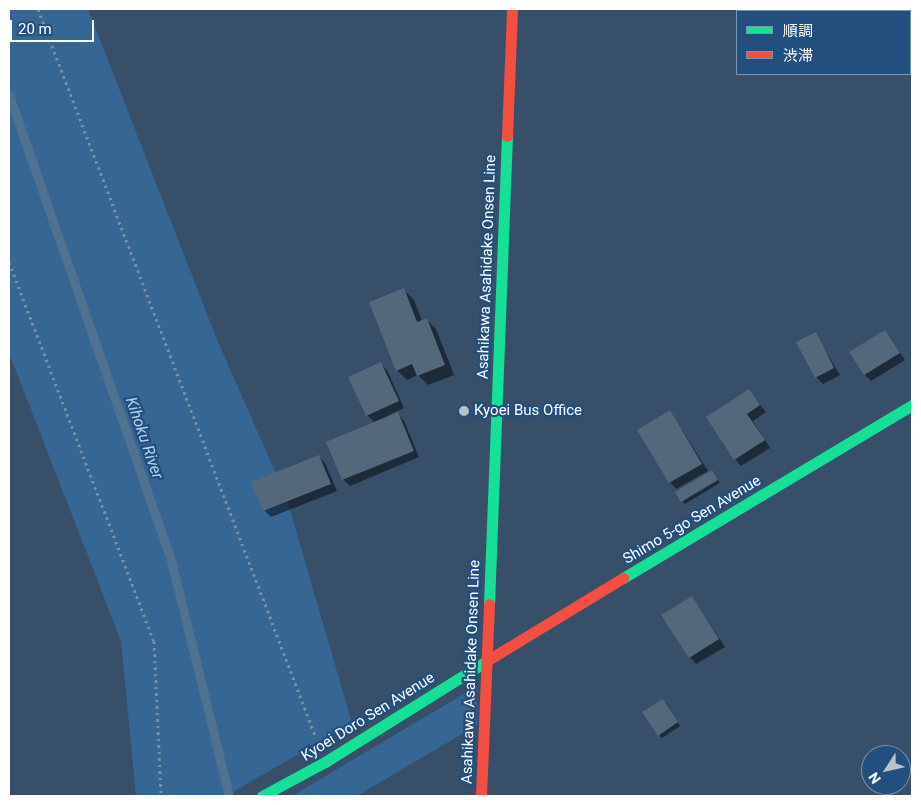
<!DOCTYPE html>
<html>
<head>
<meta charset="utf-8">
<style>
	body { margin:0 }
	#map { position:relative; width:921px; height:805px; overflow:hidden; background:#374f68; font-family:Roboto,"Noto Sans JP",sans-serif }
	div>[style] { position:absolute }
	[style*='--x'] { left:calc(var(--x)*1px); top:calc(var(--y)*1px); width:calc(var(--w)*1px); rotate:calc(var(--a)*1deg) }
	.green>* { inset:0; background:#356694 }
	.shadow>* { inset:0; background:#0007 }
	.stream>* { height:9px; margin:-4.5px; padding:0 4.5px; transform-origin:4.5px; border-radius:4.5px; background:#517191 }
	.building>* { inset:0; background:#54687c }
	.path>* { height:3px; margin-top:-1.5px; transform-origin:0; background:repeating-linear-gradient(90deg,#7c8e9f 0 2.5px,transparent 0 6.5px) }
	.fast>* { height:11px; margin:-5.5px; padding:0 5.5px; transform-origin:5.5px; border-radius:5.5px; background:#16e098 }
	.jam>* { height:11px; margin:-5.5px; padding:0 5.5px; transform-origin:5.5px; border-radius:5.5px; background:#f24e42 }
	.dots>* { width:14px; height:14px; translate:-50% -50%; box-sizing:border-box; border:2px solid #224f7d; border-radius:50% }
	span { translate:-50% -50%; white-space:nowrap; text-align:center; line-height:1.15; -webkit-text-stroke:4.5px #224f7d; paint-order:stroke }
	.street-label { font-size:15px; color:#fff }
	.poi-label { font-size:15px; color:#fff }
	.left { translate:0 -50%; text-align:left }
	.water-label { font-size:16px; color:#b2d1ee; font-style:italic }
	.frame { position:absolute; inset:0; border:10px solid #fff; pointer-events:none }
	.legend { position:absolute; left:736px; top:10px; width:175px; height:65px; box-sizing:border-box; background:#224f7d; border:1px solid #7a95b1; margin:0; padding:6px 9px; list-style:none; font-size:15px; color:#fff }
	.legend li { display:flex; align-items:center; gap:10px; height:25px }
	.legend b { width:25px; border:1px solid #7a95b1 }
	.north { position:absolute; left:861px; top:745px; width:50px; height:50px; box-sizing:border-box; background:#224f7d; border:1px solid #7a95b1; border-radius:50%; rotate:235deg; font-size:14px; font-weight:700; line-height:20px; text-align:center; color:#fff }
	.north::after { content:''; display:block; margin:auto; width:18px; height:22px; background:#b9c1ca; clip-path:polygon(50% 0,100% 100%,50% 72%,0 100%) }
	.scale { position:absolute; left:10px; top:20px; width:84px; height:22px; box-sizing:border-box; border:2px solid #fff; border-top:0; padding-left:6px; font-size:15px; line-height:18px; white-space:nowrap; color:#fff; -webkit-text-stroke:4px #224f7d; paint-order:stroke }
</style>
</head>
<body>
<div id="map">
	<div class="green">
		<div style="clip-path:polygon(9px 9px,88px 9px,218px 342px,286px 496px,352px 723px,226px 796px,136px 796px,121px 641px,9px 353px)"></div>
		<div style="clip-path:polygon(477px 686px,477px 725px,357px 796px,292px 796px)"></div>
	</div>
	<div class="shadow">
		<div style="clip-path:polygon(404px 290px,414px 300px,422px 321px,426px 319px,436px 329px,454px 375px,428px 385px,418px 375px,407px 380px,397px 370px)"></div>
		<div style="clip-path:polygon(885px 331px,905px 360px,871px 381px,865px 375px)"></div>
		<div style="clip-path:polygon(815px 334px,840px 375px,823px 384px,816px 377px)"></div>
		<div style="clip-path:polygon(380px 363px,387px 370px,404px 408px,385px 417px,398px 414px,404px 421px,419px 457px,350px 486px,343px 479px,375px 423px,367px 415px)"></div>
		<div style="clip-path:polygon(749px 391px,766px 412px,753px 421px,770px 448px,741px 466px,735px 459px)"></div>
		<div style="clip-path:polygon(670px 411px,708px 471px,676px 489px,670px 482px)"></div>
		<div style="clip-path:polygon(318px 456px,325px 463px,337px 491px,271px 517px,264px 510px)"></div>
		<div style="clip-path:polygon(712px 471px,720px 483px,685px 504px,682px 501px)"></div>
		<div style="clip-path:polygon(692px 597px,725px 647px,696px 664px,690px 657px)"></div>
		<div style="clip-path:polygon(666px 703px,680px 726px,662px 738px,659px 735px)"></div>
	</div>
	<div class="stream">
		<div style="--x:9;--y:95;--w:497;--a:70.8"></div>
		<div style="--x:172;--y:564;--w:239;--a:76.2"></div>
	</div>
	<div class="building">
		<div style="clip-path:polygon(404px 288px,417px 322px,427px 318px,445px 365px,417px 376px,412px 364px,396px 371px,369px 302px)"></div>
		<div style="clip-path:polygon(885px 330px,900px 353px,864px 375px,849px 352px)"></div>
		<div style="clip-path:polygon(816px 332px,834px 368px,815px 378px,796px 342px)"></div>
		<div style="clip-path:polygon(381px 362px,399px 401px,366px 416px,348px 377px)"></div>
		<div style="clip-path:polygon(749px 389px,760px 405px,747px 414px,765px 440px,734px 460px,706px 417px)"></div>
		<div style="clip-path:polygon(670px 410px,702px 464px,669px 483px,637px 430px)"></div>
		<div style="clip-path:polygon(398px 412px,414px 451px,342px 480px,326px 442px)"></div>
		<div style="clip-path:polygon(319px 455px,331px 484px,263px 511px,251px 482px)"></div>
		<div style="clip-path:polygon(712px 470px,718px 480px,681px 502px,675px 492px)"></div>
		<div style="clip-path:polygon(692px 596px,719px 639px,689px 658px,661px 615px)"></div>
		<div style="clip-path:polygon(663px 699px,678px 722px,658px 736px,642px 712px)"></div>
	</div>
	<div class="path">
		<div style="--x:38;--y:9;--w:777;--a:69.12"></div>
		<div style="--x:9;--y:262;--w:406;--a:69.1"></div>
		<div style="--x:154;--y:641;--w:155;--a:87.4"></div>
	</div>
	<div class="fast">
		<div style="--x:623;--y:578;--w:337;--a:-30.9"></div>
		<div style="--x:489;--y:604;--w:468;--a:-87.8"></div>
		<div style="--x:262;--y:796;--w:72;--a:-28.4"></div>
		<div style="--x:325;--y:762;--w:192;--a:-32"></div>
	</div>
	<div class="jam">
		<div style="--x:507;--y:136;--w:127;--a:-87.7"></div>
		<div style="--x:488;--y:660;--w:158;--a:-31.3"></div>
		<div style="--x:481;--y:796;--w:192;--a:-87.6"></div>
	</div>
	<div class="dots">
		<div style="left:464px;top:411px;background:#b9c1ca"></div>
	</div>
	<div class="street-label">
		<span style="left:487px;top:267px;rotate:-88deg">Asahikawa Asahidake Onsen Line</span>
		<span style="left:692px;top:520px;rotate:-31deg">Shimo 5-go Sen Avenue</span>
		<span style="left:471px;top:672px;rotate:-88deg">Asahikawa Asahidake Onsen Line</span>
		<span style="left:368px;top:717px;rotate:-32deg">Kyoei Doro Sen Avenue</span>
	</div>
	<div class="poi-label">
		<span class="left" style="left:474px;top:411px">Kyoei Bus Office</span>
	</div>
	<div class="water-label">
		<span style="left:144px;top:438px;rotate:71deg">Kihoku River</span>
	</div>
	<div class="frame"></div>
	<ul class="legend">
	<li><b style="height:6px;background:#16e098"></b>順調</li>
	<li><b style="height:6px;background:#f24e42"></b>渋滞</li>
	</ul>
	<div class="north">N</div>
	<div class="scale">20 m</div>
</div>
</body>
</html>
